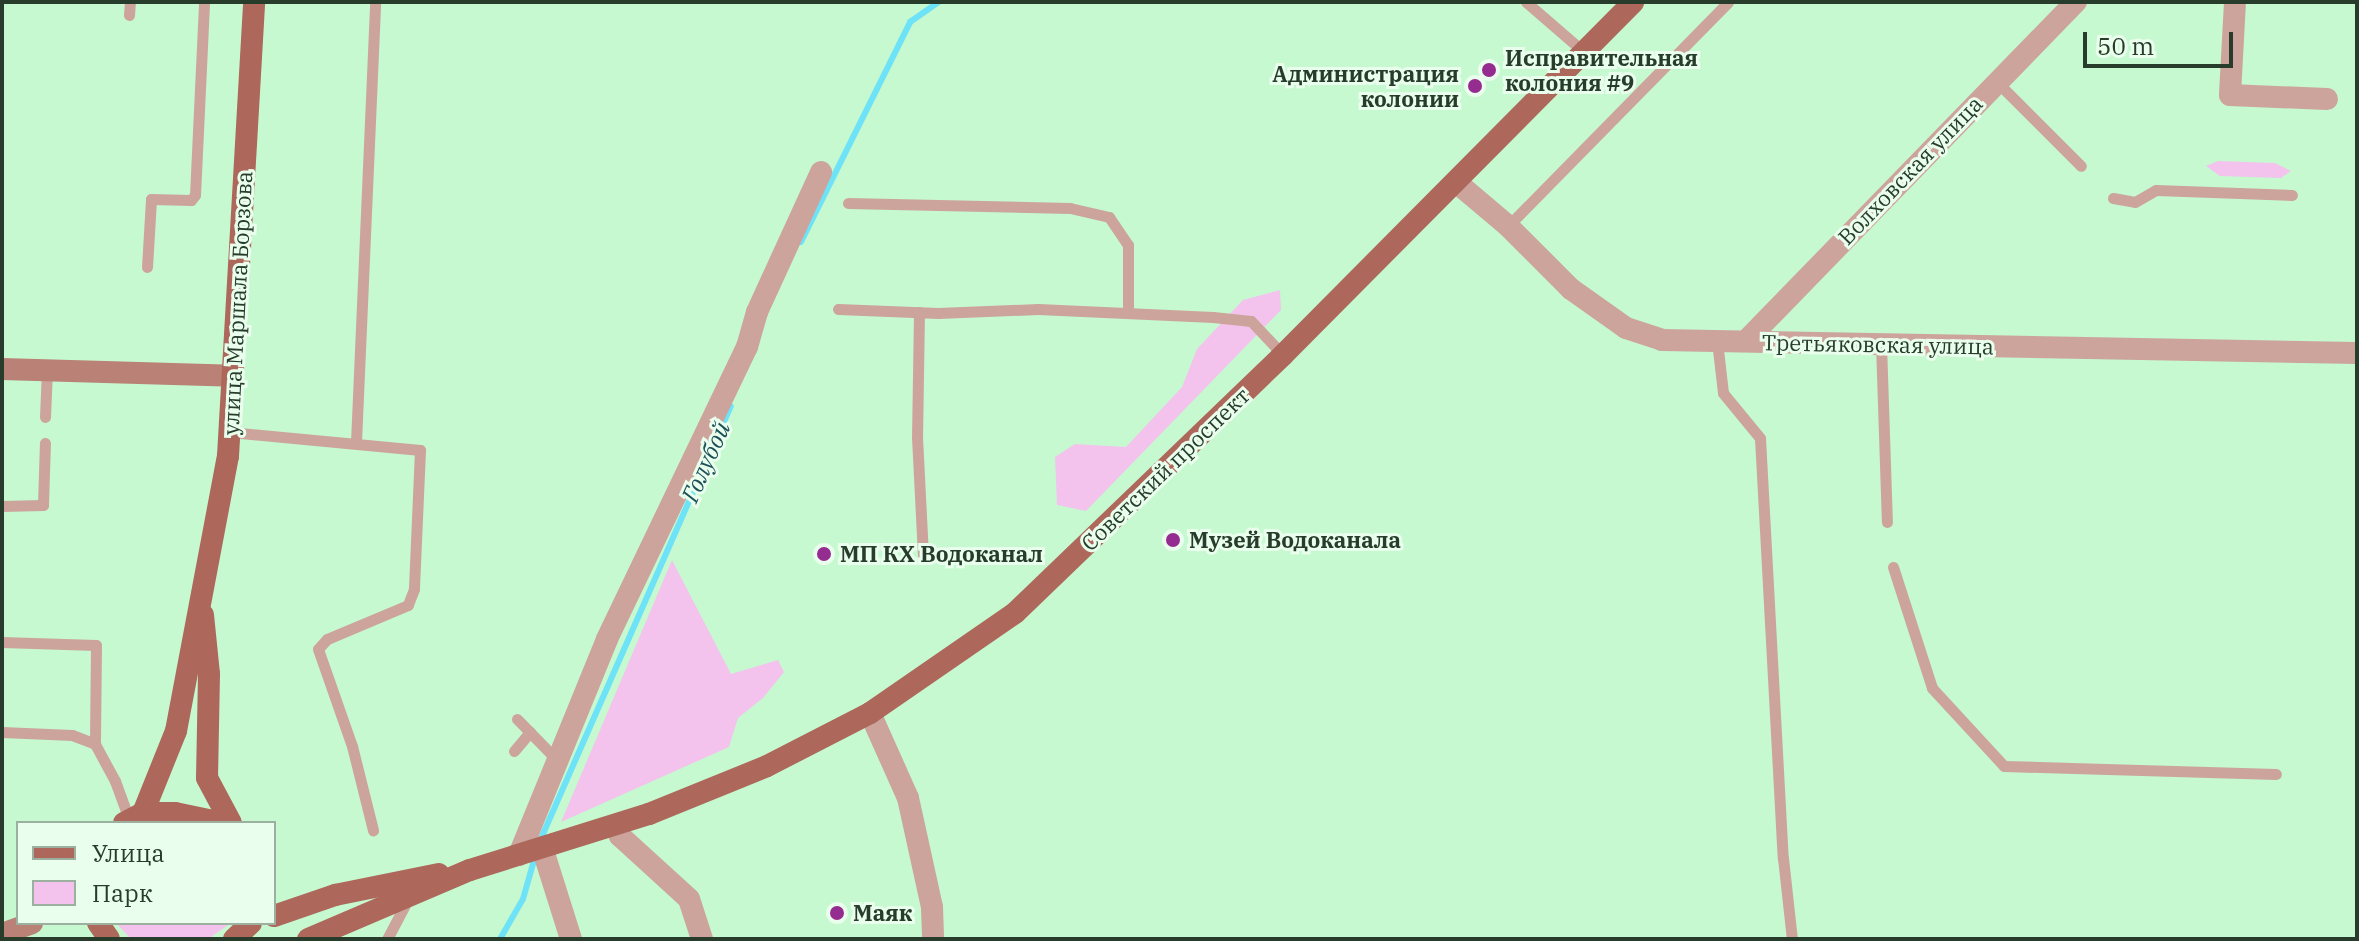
<!DOCTYPE html>
<html>
<head>
<meta charset="utf-8">
<style>
	body { margin:0 }
	#map { position:relative; width:2359px; height:941px; overflow:hidden; background:#c6f9d0; font-family:"IBM Plex Serif",serif }
	div>[style] { position:absolute }
	[style*='--x'] { left:calc(var(--x)*1px); top:calc(var(--y)*1px); width:calc(var(--w)*1px); rotate:calc(var(--a)*1deg) }
	.green>* { inset:0; background:#f3c3ed }
	.stream>* { height:6px; margin:-3px; padding:0 3px; transform-origin:3px; border-radius:3px; background:#6ee2f7 }
	.service>* { height:11px; margin:-5.5px; padding:0 5.5px; transform-origin:5.5px; border-radius:5.5px; background:#cca49c }
	.minor>* { height:22px; margin:-11px; padding:0 11px; transform-origin:11px; border-radius:11px; background:#cca49c }
	.tertiary>* { height:22px; margin:-11px; padding:0 11px; transform-origin:11px; border-radius:11px; background:#cca49c }
	.secondary>* { height:22px; margin:-11px; padding:0 11px; transform-origin:11px; border-radius:11px; background:#ba8176 }
	.primary>* { height:22px; margin:-11px; padding:0 11px; transform-origin:11px; border-radius:11px; background:#ad675b }
	.dots>* { width:22px; height:22px; translate:-50% -50%; box-sizing:border-box; border:4px solid #eafeed; border-radius:50% }
	span { translate:-50% -50%; white-space:nowrap; text-align:center; line-height:1.15; -webkit-text-stroke:6px #eafeed; paint-order:stroke }
	.poi-label { font-size:22px; color:#283c2c; font-weight:700 }
	.left { translate:0 -50%; text-align:left }
	.right { translate:-100% -50%; text-align:right }
	.street-label { font-size:22px; color:#283c2c }
	.water-label { font-size:24px; color:#1c4f58; font-style:italic }
	.frame { position:absolute; inset:0; border:4px solid #283c2c; pointer-events:none }
	.legend { position:absolute; left:16px; top:821px; width:260px; height:104px; box-sizing:border-box; background:#eafeed; border:2px solid #9cb0a0; margin:0; padding:10px 14px; list-style:none; font-size:24px; color:#283c2c }
	.legend li { display:flex; align-items:center; gap:16px; height:40px }
	.legend b { width:40px; border:2px solid #9cb0a0 }
	.scale { position:absolute; left:2083px; top:32px; width:150px; height:36px; box-sizing:border-box; border:4px solid #283c2c; border-top:0; padding-left:10px; font-size:24px; line-height:28px; white-space:nowrap; color:#283c2c; -webkit-text-stroke:6px #eafeed; paint-order:stroke }
</style>
</head>
<body>
<div id="map">
	<div class="green">
		<div style="clip-path:polygon(2218px 161px,2275px 163px,2291px 171px,2281px 178px,2220px 176px,2206px 166px)"></div>
		<div style="clip-path:polygon(1280px 290px,1281px 310px,1086px 511px,1057px 505px,1055px 457px,1075px 444px,1126px 447px,1182px 387px,1197px 349px,1243px 300px)"></div>
		<div style="clip-path:polygon(672px 560px,731px 674px,778px 660px,784px 672px,763px 698px,738px 718px,729px 747px,561px 822px)"></div>
		<div style="clip-path:polygon(116px 923px,231px 923px,208px 939px,131px 939px)"></div>
	</div>
	<div class="stream">
		<div style="--x:801;--y:242;--w:246;--a:-63.6"></div>
		<div style="--x:910;--y:22;--w:35;--a:-35"></div>
		<div style="--x:539;--y:843;--w:477;--a:-66.3"></div>
		<div style="--x:500;--y:939;--w:46;--a:-60.1"></div>
		<div style="--x:523;--y:899;--w:44;--a:-74.1"></div>
	</div>
	<div class="service">
		<div style="--x:1526;--y:2;--w:77;--a:40.8"></div>
		<div style="--x:129;--y:15;--w:13;--a:-86"></div>
		<div style="--x:1996;--y:81;--w:120;--a:45"></div>
		<div style="--x:2113;--y:198;--w:22;--a:10"></div>
		<div style="--x:2135;--y:202;--w:24;--a:-30"></div>
		<div style="--x:2156;--y:190;--w:136;--a:2.1"></div>
		<div style="--x:848;--y:203;--w:222;--a:1.3"></div>
		<div style="--x:1070;--y:208;--w:40;--a:13"></div>
		<div style="--x:1109;--y:217;--w:34;--a:56"></div>
		<div style="--x:1128;--y:245;--w:68;--a:90"></div>
		<div style="--x:1508;--y:226;--w:314;--a:-45.5"></div>
		<div style="--x:147;--y:267;--w:68;--a:-86.6"></div>
		<div style="--x:151;--y:199;--w:40;--a:1.4"></div>
		<div style="--x:191;--y:200;--w:6;--a:-51"></div>
		<div style="--x:195;--y:195;--w:193;--a:-87.3"></div>
		<div style="--x:838;--y:309;--w:100;--a:2.3"></div>
		<div style="--x:938;--y:313;--w:100;--a:-2.3"></div>
		<div style="--x:1038;--y:309;--w:175;--a:2.6"></div>
		<div style="--x:1213;--y:317;--w:38;--a:6"></div>
		<div style="--x:1251;--y:321;--w:47;--a:46.7"></div>
		<div style="--x:919;--y:312;--w:125;--a:90.9"></div>
		<div style="--x:917;--y:437;--w:118;--a:87.1"></div>
		<div style="--x:1717;--y:341;--w:52;--a:83.4"></div>
		<div style="--x:1723;--y:393;--w:58;--a:50.6"></div>
		<div style="--x:1760;--y:438;--w:421;--a:86.9"></div>
		<div style="--x:1783;--y:858;--w:81;--a:83.7"></div>
		<div style="--x:1881;--y:344;--w:178;--a:88.1"></div>
		<div style="--x:45;--y:417;--w:47;--a:-87.6"></div>
		<div style="--x:230;--y:432;--w:191;--a:5.4"></div>
		<div style="--x:420;--y:450;--w:139;--a:92.5"></div>
		<div style="--x:414;--y:589;--w:17;--a:111"></div>
		<div style="--x:408;--y:605;--w:88;--a:157.2"></div>
		<div style="--x:327;--y:639;--w:13;--a:132"></div>
		<div style="--x:318;--y:649;--w:103;--a:70.7"></div>
		<div style="--x:352;--y:746;--w:87;--a:76"></div>
		<div style="--x:356;--y:442;--w:440;--a:-87.5"></div>
		<div style="--x:2;--y:506;--w:41;--a:-1.4"></div>
		<div style="--x:43;--y:505;--w:62;--a:-88.2"></div>
		<div style="--x:1893;--y:567;--w:127;--a:72.1"></div>
		<div style="--x:1932;--y:688;--w:106;--a:47.3"></div>
		<div style="--x:2004;--y:766;--w:272;--a:1.7"></div>
		<div style="--x:2;--y:642;--w:94;--a:1.8"></div>
		<div style="--x:96;--y:645;--w:99;--a:90.6"></div>
		<div style="--x:517;--y:719;--w:57;--a:45.7"></div>
		<div style="--x:2;--y:732;--w:70;--a:2.5"></div>
		<div style="--x:72;--y:735;--w:25;--a:21"></div>
		<div style="--x:95;--y:744;--w:42;--a:61.6"></div>
		<div style="--x:115;--y:781;--w:40;--a:69.8"></div>
		<div style="--x:514;--y:751;--w:25;--a:-50"></div>
		<div style="--x:387;--y:939;--w:43;--a:-62.2"></div>
	</div>
	<div class="minor">
		<div style="--x:2235;--y:2;--w:93;--a:93.1"></div>
		<div style="--x:2230;--y:95;--w:97;--a:2.4"></div>
		<div style="--x:1747;--y:340;--w:472;--a:-45.8"></div>
		<div style="--x:870;--y:713;--w:93;--a:65.9"></div>
		<div style="--x:908;--y:798;--w:112;--a:77.6"></div>
		<div style="--x:932;--y:907;--w:32;--a:88"></div>
		<div style="--x:617;--y:825;--w:11;--a:75"></div>
		<div style="--x:620;--y:836;--w:93;--a:42.4"></div>
		<div style="--x:689;--y:899;--w:42;--a:72"></div>
		<div style="--x:542;--y:847;--w:96;--a:72.5"></div>
		<div style="--x:519;--y:855;--w:233;--a:-67.8"></div>
		<div style="--x:607;--y:639;--w:324;--a:-64.4"></div>
		<div style="--x:747;--y:347;--w:36;--a:-74"></div>
		<div style="--x:757;--y:312;--w:154;--a:-65.4"></div>
	</div>
	<div class="tertiary">
		<div style="--x:1456;--y:182;--w:68;--a:40.2"></div>
		<div style="--x:1508;--y:226;--w:89;--a:45"></div>
		<div style="--x:1571;--y:289;--w:67;--a:35.3"></div>
		<div style="--x:1626;--y:328;--w:38;--a:18"></div>
		<div style="--x:1662;--y:340;--w:695;--a:1.07"></div>
	</div>
	<div class="secondary">
		<div style="--x:2;--y:369;--w:231;--a:1.7"></div>
		<div style="--x:2;--y:934;--w:32;--a:-20"></div>
	</div>
	<div class="primary">
		<div style="--x:203;--y:615;--w:59;--a:84.2"></div>
		<div style="--x:209;--y:674;--w:104;--a:91.1"></div>
		<div style="--x:207;--y:778;--w:51;--a:61.9"></div>
		<div style="--x:143;--y:813;--w:88;--a:-68.1"></div>
		<div style="--x:176;--y:731;--w:280;--a:-79.3"></div>
		<div style="--x:228;--y:456;--w:455;--a:-86.7"></div>
		<div style="--x:124;--y:823;--w:21;--a:-28"></div>
		<div style="--x:143;--y:813;--w:32;--a:0"></div>
		<div style="--x:175;--y:813;--w:49;--a:11.8"></div>
		<div style="--x:274;--y:916;--w:65;--a:-19"></div>
		<div style="--x:335;--y:895;--w:106;--a:-11.4"></div>
		<div style="--x:98;--y:923;--w:19;--a:55"></div>
		<div style="--x:234;--y:939;--w:23;--a:-43"></div>
		<div style="--x:308;--y:939;--w:176;--a:-23.1"></div>
		<div style="--x:470;--y:870;--w:188;--a:-17.4"></div>
		<div style="--x:649;--y:814;--w:127;--a:-22.1"></div>
		<div style="--x:767;--y:766;--w:116;--a:-27.2"></div>
		<div style="--x:870;--y:713;--w:176;--a:-34.6"></div>
		<div style="--x:1015;--y:613;--w:372;--a:-43.9"></div>
		<div style="--x:1283;--y:355;--w:497;--a:-45.2"></div>
	</div>
	<div class="dots">
		<div style="left:1489px;top:70px;background:#952c8f"></div>
		<div style="left:1475px;top:86px;background:#952c8f"></div>
		<div style="left:1173px;top:540px;background:#952c8f"></div>
		<div style="left:824px;top:554px;background:#952c8f"></div>
		<div style="left:837px;top:913px;background:#952c8f"></div>
	</div>
	<div class="poi-label">
		<span class="left" style="left:1505px;top:70px">Исправительная<br>колония #9</span>
		<span class="right" style="left:1459px;top:86px">Администрация<br>колонии</span>
		<span class="left" style="left:1189px;top:540px">Музей Водоканала</span>
		<span class="left" style="left:840px;top:554px">МП КХ Водоканал</span>
		<span class="left" style="left:853px;top:913px">Маяк</span>
	</div>
	<div class="street-label">
		<span style="left:1910px;top:170px;rotate:-46deg">Волховская улица</span>
		<span style="left:237px;top:303px;rotate:-87deg">улица Маршала Борзова</span>
		<span style="left:1878px;top:344px;rotate:1deg">Третьяковская улица</span>
		<span style="left:1165px;top:469px;rotate:-44deg">Советский проспект</span>
	</div>
	<div class="water-label">
		<span style="left:706px;top:462px;rotate:-66deg">Голубой</span>
	</div>
	<div class="frame"></div>
	<ul class="legend">
	<li><b style="height:10px;background:#ad675b"></b>Улица</li>
	<li><b style="height:22px;background:#f3c3ed"></b>Парк</li>
	</ul>
	<div class="scale">50 m</div>
</div>
</body>
</html>
